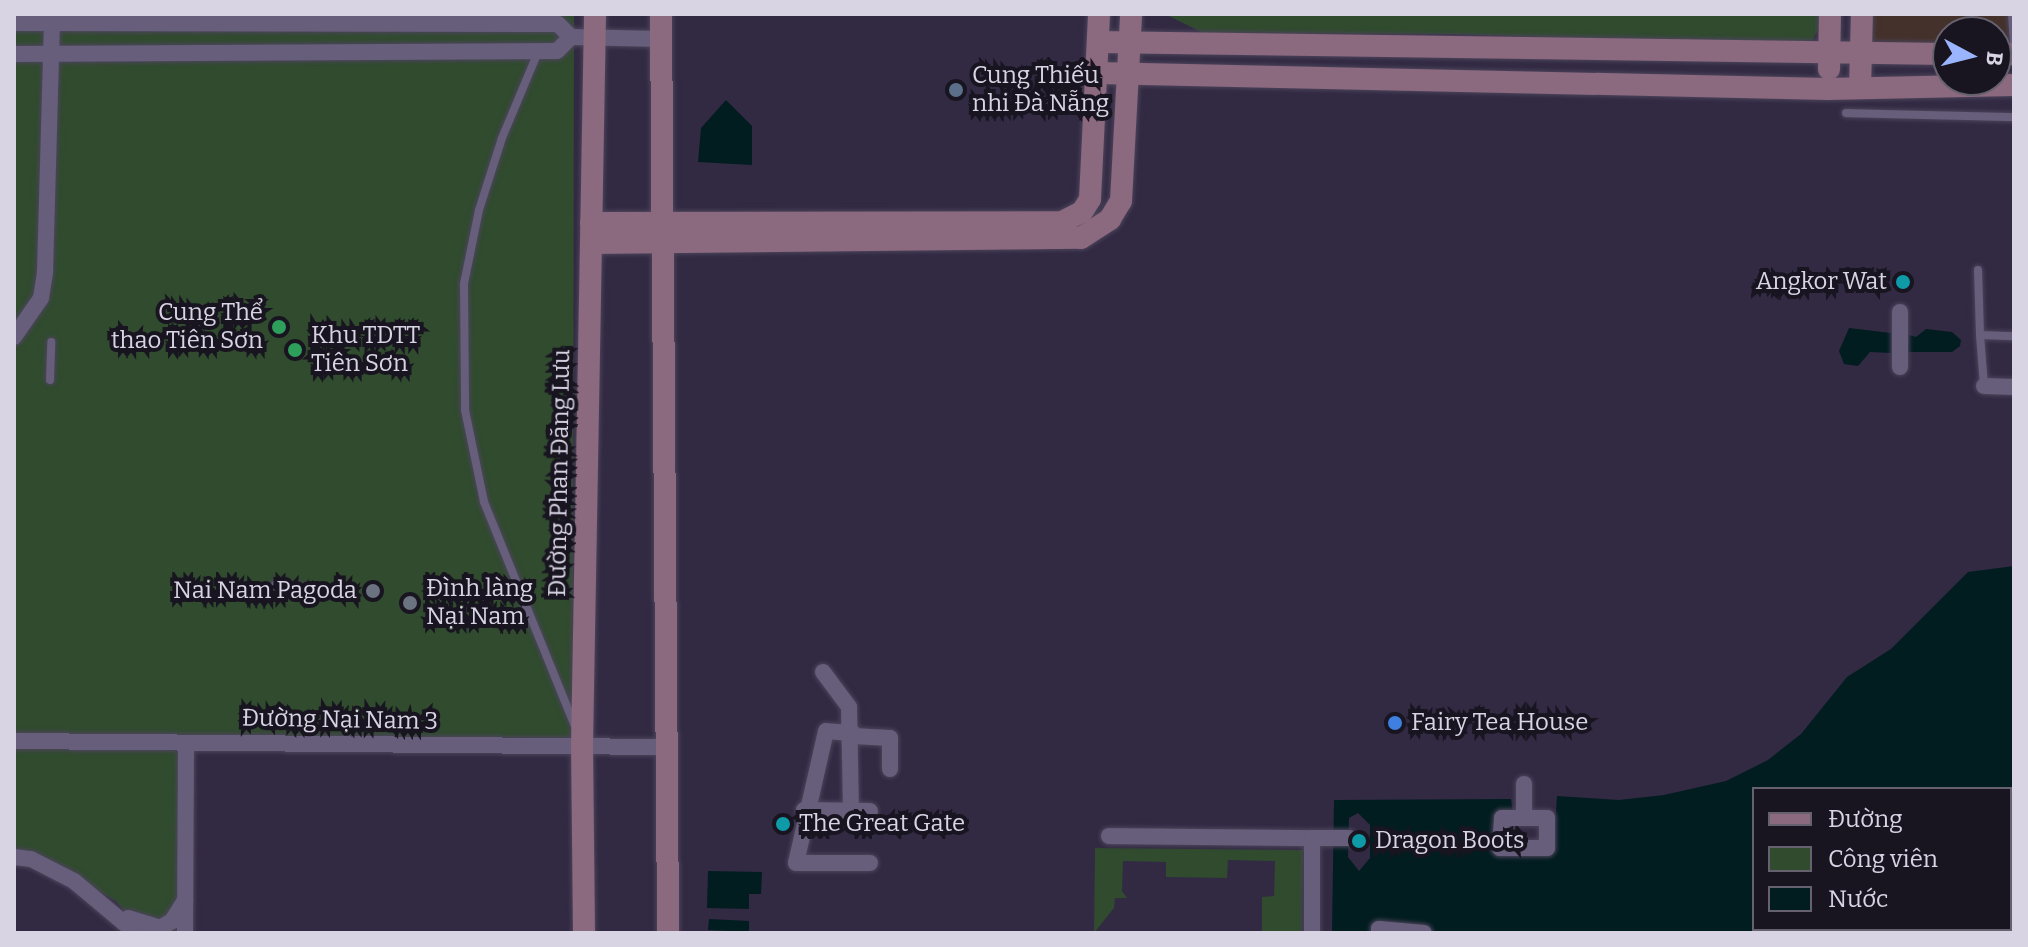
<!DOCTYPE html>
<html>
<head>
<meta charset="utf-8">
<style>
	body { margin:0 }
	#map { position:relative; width:2028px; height:947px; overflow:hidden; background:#322943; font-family:Bitter,serif }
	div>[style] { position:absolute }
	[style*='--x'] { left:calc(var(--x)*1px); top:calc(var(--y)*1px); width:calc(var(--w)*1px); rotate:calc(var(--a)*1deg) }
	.commercial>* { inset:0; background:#44312b }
	.green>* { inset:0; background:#304b2e }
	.water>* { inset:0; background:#021d20 }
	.pier>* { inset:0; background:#322943 }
	.roads { filter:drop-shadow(0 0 2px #4b445a) drop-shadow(0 0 2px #4b445a) }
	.lane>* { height:8px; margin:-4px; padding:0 4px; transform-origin:4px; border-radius:4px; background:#675e7b }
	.street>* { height:16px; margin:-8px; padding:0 8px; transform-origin:8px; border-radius:8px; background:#675e7b }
	.secondary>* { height:22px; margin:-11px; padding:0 11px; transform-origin:11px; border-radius:11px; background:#8b697f }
	.dots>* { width:22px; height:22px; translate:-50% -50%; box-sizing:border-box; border:4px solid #181520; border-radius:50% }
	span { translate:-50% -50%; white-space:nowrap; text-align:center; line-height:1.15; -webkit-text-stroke:8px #181520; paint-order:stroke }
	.poi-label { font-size:24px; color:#d8d4e4 }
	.left { translate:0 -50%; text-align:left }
	.right { translate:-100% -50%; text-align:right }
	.street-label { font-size:24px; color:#d8d4e4 }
	.frame { position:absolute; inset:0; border:16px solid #d8d4e4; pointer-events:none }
	.legend { position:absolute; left:1752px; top:787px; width:260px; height:144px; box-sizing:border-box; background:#181520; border:2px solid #65616e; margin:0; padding:10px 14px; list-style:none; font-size:24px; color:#d8d4e4 }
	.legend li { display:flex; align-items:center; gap:16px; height:40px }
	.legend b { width:40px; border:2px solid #65616e }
	.north { position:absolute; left:1932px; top:16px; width:80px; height:80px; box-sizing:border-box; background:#181520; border:2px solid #65616e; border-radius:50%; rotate:97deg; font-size:22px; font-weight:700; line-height:32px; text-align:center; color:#d8d4e4 }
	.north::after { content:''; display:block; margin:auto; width:28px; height:36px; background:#9ab5fd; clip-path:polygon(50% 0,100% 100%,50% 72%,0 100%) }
</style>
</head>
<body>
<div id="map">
	<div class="commercial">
		<div style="clip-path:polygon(1864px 14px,2014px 14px,2014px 61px,1996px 61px,1996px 32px,1948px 32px,1948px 61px,1867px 54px)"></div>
	</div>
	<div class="green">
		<div style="clip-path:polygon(14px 14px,574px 14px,573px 738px,182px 736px,177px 933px,143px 933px,116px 901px,33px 853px,14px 851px)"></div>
		<div style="clip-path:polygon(1165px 14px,1820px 14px,1820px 26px,1812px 41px,1794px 46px,1455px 34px,1203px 33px)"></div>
		<div style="clip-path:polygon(1095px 848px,1303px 850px,1302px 933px,1262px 933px,1262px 897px,1274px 896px,1275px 861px,1228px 860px,1227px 878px,1166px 877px,1166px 862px,1123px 861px,1122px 891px,1127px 898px,1115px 898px,1114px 908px,1094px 933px)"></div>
	</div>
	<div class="water">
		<div style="clip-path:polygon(726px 100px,752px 126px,752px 165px,698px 162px,701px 128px)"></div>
		<div style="clip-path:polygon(1849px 328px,1891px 333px,1891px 353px,1870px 352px,1858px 366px,1844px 364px,1839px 351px)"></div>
		<div style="clip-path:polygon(1926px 329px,1952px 332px,1961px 340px,1960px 346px,1952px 352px,1908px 352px,1909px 335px,1916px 337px)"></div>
		<div style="clip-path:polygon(evenodd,2014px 566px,2014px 933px,1332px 933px,1334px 800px,1511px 799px,1513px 813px,1494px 814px,1495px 854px,1553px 853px,1557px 796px,1619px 800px,1664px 795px,1726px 781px,1768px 760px,1801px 734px,1847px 677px,1891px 649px,1968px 572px,2014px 566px,1754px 789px,2010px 789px,2010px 929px,1754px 929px,1754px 789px)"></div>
		<div style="clip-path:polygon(708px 871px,762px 872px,761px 894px,749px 894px,749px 909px,707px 908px)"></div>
		<div style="clip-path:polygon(709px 919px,749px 921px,749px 932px,708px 930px)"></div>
	</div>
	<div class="pier">
		<div style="clip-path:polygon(1358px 813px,1370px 825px,1370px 858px,1359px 871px,1348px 857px,1349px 818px)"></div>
	</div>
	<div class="roads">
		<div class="lane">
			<div style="--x:2012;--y:14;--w:31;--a:86"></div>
			<div style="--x:538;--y:52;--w:93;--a:112.7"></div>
			<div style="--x:502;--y:138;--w:76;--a:107.7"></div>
			<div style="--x:479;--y:210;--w:76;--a:101.5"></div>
			<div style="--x:464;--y:284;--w:126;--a:89.5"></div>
			<div style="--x:465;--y:410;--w:94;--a:78.3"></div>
			<div style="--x:484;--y:502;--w:242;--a:67.9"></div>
			<div style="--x:1846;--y:113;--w:168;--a:1.4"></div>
			<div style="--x:1978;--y:270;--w:65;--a:88.2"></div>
			<div style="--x:1980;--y:335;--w:34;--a:2"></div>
			<div style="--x:1980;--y:335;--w:51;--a:85.5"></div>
			<div style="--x:50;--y:380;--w:38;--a:-88"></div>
			<div style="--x:275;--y:585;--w:53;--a:6.5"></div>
		</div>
		<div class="street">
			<div style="--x:14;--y:23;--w:544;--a:0.11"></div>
			<div style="--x:558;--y:24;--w:18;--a:45"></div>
			<div style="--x:571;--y:37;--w:90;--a:1.3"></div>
			<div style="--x:14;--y:54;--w:543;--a:-0.32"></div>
			<div style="--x:557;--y:51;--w:20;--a:-45"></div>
			<div style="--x:14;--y:337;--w:47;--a:-55.3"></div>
			<div style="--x:41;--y:298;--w:26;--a:-81"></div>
			<div style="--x:45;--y:272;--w:256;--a:-88.4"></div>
			<div style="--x:1900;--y:367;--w:55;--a:-90"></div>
			<div style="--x:1984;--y:386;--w:30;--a:2"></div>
			<div style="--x:823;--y:672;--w:44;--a:53.4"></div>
			<div style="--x:849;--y:707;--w:103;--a:88.9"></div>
			<div style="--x:853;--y:733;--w:27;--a:-176"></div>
			<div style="--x:826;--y:731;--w:135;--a:102.8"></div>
			<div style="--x:796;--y:863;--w:74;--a:0"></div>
			<div style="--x:853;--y:736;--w:37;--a:3"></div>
			<div style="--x:890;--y:738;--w:31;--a:90"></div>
			<div style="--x:14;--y:741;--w:652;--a:0.53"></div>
			<div style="--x:804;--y:810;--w:66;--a:0.9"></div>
			<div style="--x:1524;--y:818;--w:23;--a:0"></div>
			<div style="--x:1547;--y:818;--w:30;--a:90"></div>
			<div style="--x:1547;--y:848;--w:47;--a:180"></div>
			<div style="--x:1500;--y:848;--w:30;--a:-86"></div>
			<div style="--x:1502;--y:818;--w:22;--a:0"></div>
			<div style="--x:1524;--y:818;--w:34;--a:-90"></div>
			<div style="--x:1109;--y:836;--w:203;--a:0.6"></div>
			<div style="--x:1312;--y:838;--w:95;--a:90"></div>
			<div style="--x:1312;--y:838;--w:37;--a:0"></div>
			<div style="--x:14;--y:857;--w:17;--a:7"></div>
			<div style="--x:31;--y:859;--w:48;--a:27.1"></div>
			<div style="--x:74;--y:881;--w:81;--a:40"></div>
			<div style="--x:128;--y:918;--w:34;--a:17"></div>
			<div style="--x:160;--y:928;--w:14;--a:-30"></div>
			<div style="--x:172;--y:921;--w:25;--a:-58"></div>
			<div style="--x:185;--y:933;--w:190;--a:-89.7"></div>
			<div style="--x:1379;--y:933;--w:4;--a:-90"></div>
			<div style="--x:1379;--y:929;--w:45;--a:5.1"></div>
		</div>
		<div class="secondary">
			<div style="--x:661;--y:14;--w:919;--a:89.56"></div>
			<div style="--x:1098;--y:42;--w:850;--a:0.81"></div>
			<div style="--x:1996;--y:54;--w:18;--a:0"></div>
			<div style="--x:1829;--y:69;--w:55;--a:-89"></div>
			<div style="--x:1097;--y:73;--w:731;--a:1.25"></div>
			<div style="--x:1828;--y:89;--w:186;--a:-1.2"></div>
			<div style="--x:1860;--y:88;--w:74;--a:-88.5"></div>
			<div style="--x:591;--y:223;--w:471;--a:-0.1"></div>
			<div style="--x:1062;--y:222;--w:22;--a:-27"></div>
			<div style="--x:1082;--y:212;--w:15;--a:-58"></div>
			<div style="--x:1090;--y:199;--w:185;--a:-87.2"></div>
			<div style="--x:591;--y:243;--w:490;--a:-0.6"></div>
			<div style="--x:1081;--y:238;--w:35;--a:-33"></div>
			<div style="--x:1110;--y:219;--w:21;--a:-59"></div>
			<div style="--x:1121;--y:201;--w:187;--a:-86.9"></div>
			<div style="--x:584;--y:933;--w:187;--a:-90.6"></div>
			<div style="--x:582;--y:746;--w:732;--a:-88.98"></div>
		</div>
	</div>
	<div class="dots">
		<div style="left:956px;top:90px;background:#5c6f8a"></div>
		<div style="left:1903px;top:282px;background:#0f9aa8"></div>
		<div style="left:279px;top:327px;background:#2e9e5b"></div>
		<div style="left:295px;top:350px;background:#2e9e5b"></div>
		<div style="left:373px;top:591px;background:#6b7280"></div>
		<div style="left:410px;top:603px;background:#6b7280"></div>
		<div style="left:1395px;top:723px;background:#3f7fe0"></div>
		<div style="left:783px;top:824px;background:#0f9aa8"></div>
		<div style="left:1359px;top:841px;background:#0f9aa8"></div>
	</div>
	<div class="poi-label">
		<span class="left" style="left:972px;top:90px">Cung Thiếu<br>nhi Đà Nẵng</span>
		<span class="right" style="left:1887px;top:282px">Angkor Wat</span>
		<span class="right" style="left:263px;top:327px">Cung Thể<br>thao Tiên Sơn</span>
		<span class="left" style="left:311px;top:350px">Khu TDTT<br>Tiên Sơn</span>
		<span class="left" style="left:426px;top:603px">Đình làng<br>Nại Nam</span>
		<span class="right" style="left:357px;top:591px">Nai Nam Pagoda</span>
		<span class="left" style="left:1411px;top:723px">Fairy Tea House</span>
		<span class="left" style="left:799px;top:824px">The Great Gate</span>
		<span class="left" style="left:1375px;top:841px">Dragon Boots</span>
	</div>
	<div class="street-label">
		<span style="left:560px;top:473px;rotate:-89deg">Đường Phan Đăng Lưu</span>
		<span style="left:340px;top:720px;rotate:1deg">Đường Nại Nam 3</span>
	</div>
	<div class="frame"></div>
	<ul class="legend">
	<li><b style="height:10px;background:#8b697f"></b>Đường</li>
	<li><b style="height:22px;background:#304b2e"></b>Công viên</li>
	<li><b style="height:22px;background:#021d20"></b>Nước</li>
	</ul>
	<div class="north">B</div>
</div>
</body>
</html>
